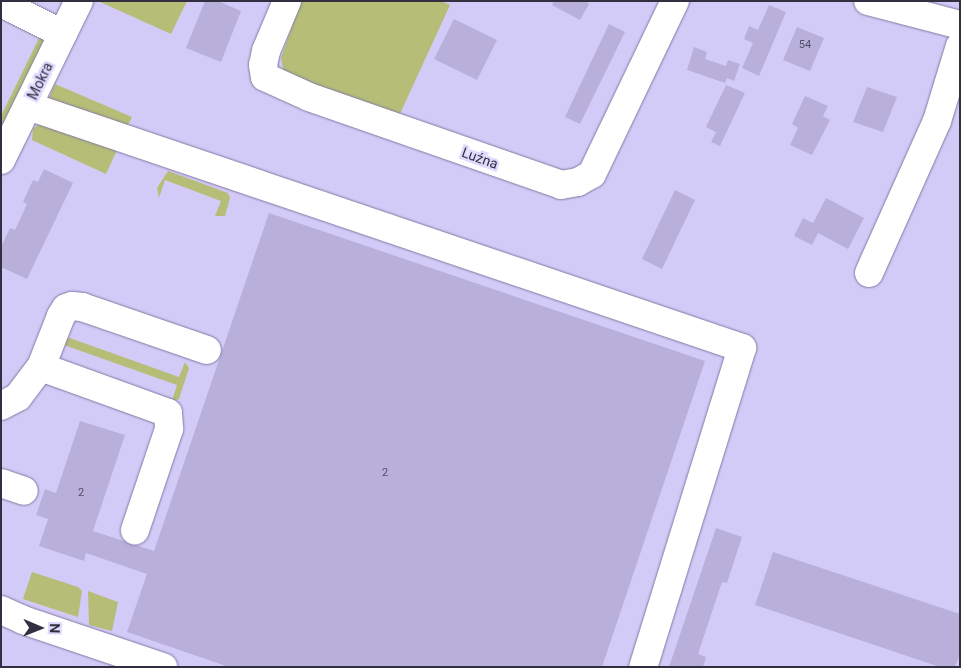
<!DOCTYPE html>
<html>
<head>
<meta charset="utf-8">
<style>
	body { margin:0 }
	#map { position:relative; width:961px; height:668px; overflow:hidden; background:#d3cbf7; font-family:Roboto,sans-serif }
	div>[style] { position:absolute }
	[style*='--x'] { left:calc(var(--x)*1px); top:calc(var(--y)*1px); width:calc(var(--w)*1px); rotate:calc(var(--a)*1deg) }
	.green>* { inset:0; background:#b5bd77 }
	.building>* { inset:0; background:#b8b0db }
	.roads { filter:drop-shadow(0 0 1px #827aa3) drop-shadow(0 0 1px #827aa3) }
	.minor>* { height:28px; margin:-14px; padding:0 14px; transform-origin:14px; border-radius:14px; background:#fff }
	span { translate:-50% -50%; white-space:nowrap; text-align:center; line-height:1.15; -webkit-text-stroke:5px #e0d9fd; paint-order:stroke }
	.number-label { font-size:11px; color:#544f67 }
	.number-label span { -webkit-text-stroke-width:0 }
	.street-label { font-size:14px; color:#322f40 }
	.frame { position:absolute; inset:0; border:2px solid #322f40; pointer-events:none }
	.north { position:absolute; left:15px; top:603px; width:50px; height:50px; -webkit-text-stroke:4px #e0d9fd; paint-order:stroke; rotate:91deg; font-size:14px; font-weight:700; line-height:20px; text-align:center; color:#322f40 }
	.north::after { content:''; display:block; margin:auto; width:18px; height:22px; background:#322f40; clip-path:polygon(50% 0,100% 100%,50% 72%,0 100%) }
</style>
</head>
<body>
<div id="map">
	<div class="green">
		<div style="clip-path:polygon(98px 1px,187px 1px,171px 34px)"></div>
		<div style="clip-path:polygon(301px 1px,441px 1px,450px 5px,399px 116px,285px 78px,281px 58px)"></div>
		<div style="clip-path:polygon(42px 32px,46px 39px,1px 130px,1px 116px)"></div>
		<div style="clip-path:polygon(55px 84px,132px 117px,125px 131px,51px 102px,49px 98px)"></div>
		<div style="clip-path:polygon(39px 124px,118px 148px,106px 174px,32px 140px,33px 129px)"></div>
		<div style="clip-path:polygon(168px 171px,228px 193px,230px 198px,225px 216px,215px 216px,221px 201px,165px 180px,159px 198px,157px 188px)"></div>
		<div style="clip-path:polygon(67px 337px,179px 377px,185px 362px,189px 368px,179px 399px,172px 401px,177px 385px,64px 345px)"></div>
		<div style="clip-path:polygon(32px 572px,78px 587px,82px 591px,78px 617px,23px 599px)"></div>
		<div style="clip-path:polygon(88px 591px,118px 602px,112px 631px,89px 625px)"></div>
	</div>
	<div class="building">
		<div style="clip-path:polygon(205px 1px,218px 1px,241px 11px,221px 62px,186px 48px)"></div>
		<div style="clip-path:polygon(554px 1px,586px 1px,589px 4px,580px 20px,552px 5px)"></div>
		<div style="clip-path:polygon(769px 5px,786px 12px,759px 76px,742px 68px,753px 43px,744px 39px,749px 26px,758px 30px)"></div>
		<div style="clip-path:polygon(454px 19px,497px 40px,477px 80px,434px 59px)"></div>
		<div style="clip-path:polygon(609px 24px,625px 32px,580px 124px,565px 117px)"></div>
		<div style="clip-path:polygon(797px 27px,824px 38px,810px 71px,783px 60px)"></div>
		<div style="clip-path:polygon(694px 47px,707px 52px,705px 59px,726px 66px,728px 60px,740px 64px,734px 81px,727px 78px,725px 83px,687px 70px)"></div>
		<div style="clip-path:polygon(726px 85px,745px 93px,720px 146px,711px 142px,716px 132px,706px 127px)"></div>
		<div style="clip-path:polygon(867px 87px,897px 97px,883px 132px,853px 122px)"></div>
		<div style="clip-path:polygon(805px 96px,828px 106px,823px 116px,830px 120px,812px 155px,790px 145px,798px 128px,792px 124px)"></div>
		<div style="clip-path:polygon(44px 169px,73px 183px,27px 279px,1px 267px,1px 247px,10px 228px,15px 230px,27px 204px,23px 202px,33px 180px,38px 182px)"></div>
		<div style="clip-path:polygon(675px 190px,695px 200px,662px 269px,642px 259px)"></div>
		<div style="clip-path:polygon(826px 198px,864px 218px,848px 249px,818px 233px,812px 245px,794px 236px,803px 218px,813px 223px)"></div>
		<div style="clip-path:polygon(269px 213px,705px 361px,602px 667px,229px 667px,127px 632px,147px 574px,86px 553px,84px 561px,39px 546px,48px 519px,36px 515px,45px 489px,56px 493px,80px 421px,125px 435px,93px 531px,154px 551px)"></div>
		<div style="clip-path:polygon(716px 528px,742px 537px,727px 583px,722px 582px,698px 654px,706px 657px,703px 667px,669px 667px)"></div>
		<div style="clip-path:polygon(773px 552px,960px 614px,960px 654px,955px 667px,940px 667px,755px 605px)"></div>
	</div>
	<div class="roads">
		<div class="minor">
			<div style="--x:287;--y:1;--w:54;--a:112.8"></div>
			<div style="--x:266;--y:51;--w:14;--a:102"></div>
			<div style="--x:263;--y:65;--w:12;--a:81"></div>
			<div style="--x:265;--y:77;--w:48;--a:24.4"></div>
			<div style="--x:309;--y:97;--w:267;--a:19.2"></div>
			<div style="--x:561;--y:185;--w:17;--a:-10"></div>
			<div style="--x:578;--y:182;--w:16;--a:-30"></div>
			<div style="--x:592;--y:174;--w:192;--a:-64.4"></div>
			<div style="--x:868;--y:1;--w:95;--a:14.6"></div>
			<div style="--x:1;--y:3;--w:69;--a:26.6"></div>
			<div style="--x:28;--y:106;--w:754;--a:18.72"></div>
			<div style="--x:742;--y:348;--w:334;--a:107.2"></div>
			<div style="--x:1;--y:160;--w:177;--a:-63.9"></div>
			<div style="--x:869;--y:273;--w:167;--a:-65.9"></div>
			<div style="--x:937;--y:121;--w:78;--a:-73"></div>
			<div style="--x:41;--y:367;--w:55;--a:-68.6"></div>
			<div style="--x:61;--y:316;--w:9;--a:-58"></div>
			<div style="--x:66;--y:308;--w:6;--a:-18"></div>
			<div style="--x:72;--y:306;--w:10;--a:6"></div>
			<div style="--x:82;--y:307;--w:132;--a:19"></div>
			<div style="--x:1;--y:406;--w:19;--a:-28"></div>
			<div style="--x:18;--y:397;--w:38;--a:-53"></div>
			<div style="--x:41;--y:367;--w:135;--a:19.9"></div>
			<div style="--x:168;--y:413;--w:16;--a:86"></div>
			<div style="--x:169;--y:429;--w:107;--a:108.6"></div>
			<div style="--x:1;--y:483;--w:24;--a:19"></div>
			<div style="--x:1;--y:610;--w:24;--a:24"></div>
			<div style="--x:23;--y:620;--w:148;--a:18.6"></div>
		</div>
	</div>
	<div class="number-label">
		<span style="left:805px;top:45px">54</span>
		<span style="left:385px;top:473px">2</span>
		<span style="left:81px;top:493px">2</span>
	</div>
	<div class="street-label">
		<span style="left:40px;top:81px;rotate:-64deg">Mokra</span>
		<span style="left:480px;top:158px;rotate:20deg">Luźna</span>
	</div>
	<div class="frame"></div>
	<div class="north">N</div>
</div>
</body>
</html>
